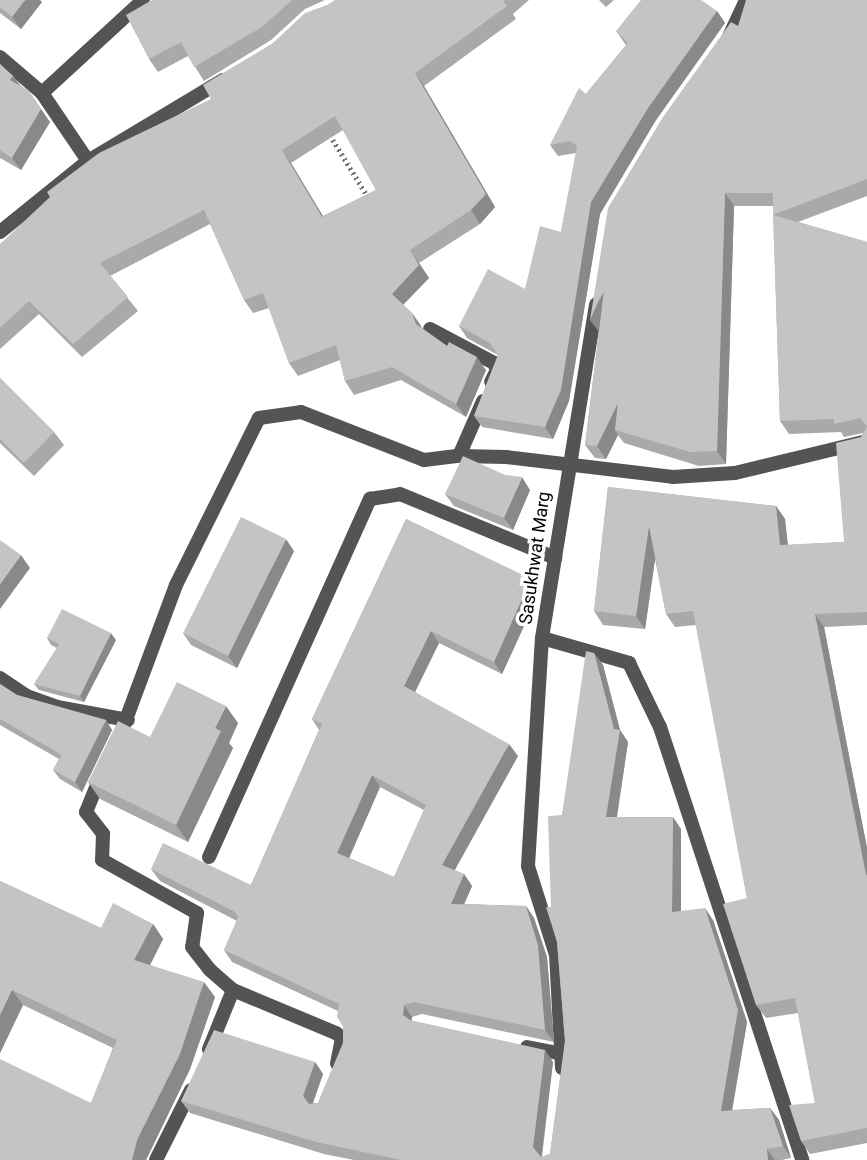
<!DOCTYPE html>
<html>
<head>
<meta charset="utf-8">
<style>
	body { margin:0 }
	#map { position:relative; width:867px; height:1160px; overflow:hidden; background:#fff; font-family:Roboto,sans-serif }
	div>[style] { position:absolute }
	[style*='--x'] { left:calc(var(--x)*1px); top:calc(var(--y)*1px); width:calc(var(--w)*1px); rotate:calc(var(--a)*1deg) }
	.path>* { height:4.5px; margin-top:-2.25px; transform-origin:0; background:repeating-linear-gradient(90deg,#767676 0 2px,transparent 0 5.5px) }
	.minor>* { height:14px; margin:-7px; padding:0 7px; transform-origin:7px; border-radius:7px; background:#545454 }
	.wall>* { inset:0; background:#a9a9a9 }
	.shaded-wall>* { inset:0; background:#898989 }
	.building>* { inset:0; background:#c4c4c4 }
	span { translate:-50% -50%; white-space:nowrap; text-align:center; line-height:1.15; -webkit-text-stroke:7px #fff; paint-order:stroke }
	.street-label { font-size:18px; color:#000 }
</style>
</head>
<body>
<div id="map">
	<div class="path">
		<div style="--x:330;--y:135;--w:73;--a:58.5"></div>
	</div>
	<div class="minor">
		<div style="--x:727;--y:41;--w:45;--a:-65.1"></div>
		<div style="--x:0;--y:57;--w:55;--a:40.6"></div>
		<div style="--x:42;--y:93;--w:82;--a:55.9"></div>
		<div style="--x:42;--y:93;--w:137;--a:-42.6"></div>
		<div style="--x:0;--y:232;--w:113;--a:-38.9"></div>
		<div style="--x:88;--y:161;--w:157;--a:-31"></div>
		<div style="--x:430;--y:329;--w:72;--a:28"></div>
		<div style="--x:494;--y:363;--w:8;--a:67"></div>
		<div style="--x:497;--y:370;--w:13;--a:117"></div>
		<div style="--x:459;--y:456;--w:47;--a:1.2"></div>
		<div style="--x:506;--y:457;--w:168;--a:6.8"></div>
		<div style="--x:673;--y:477;--w:62;--a:-3.7"></div>
		<div style="--x:735;--y:473;--w:136;--a:-13.6"></div>
		<div style="--x:542;--y:638;--w:91;--a:16"></div>
		<div style="--x:629;--y:663;--w:71;--a:64.2"></div>
		<div style="--x:660;--y:727;--w:456;--a:71.8"></div>
		<div style="--x:0;--y:678;--w:32;--a:34"></div>
		<div style="--x:27;--y:696;--w:32;--a:20"></div>
		<div style="--x:57;--y:707;--w:72;--a:10.4"></div>
		<div style="--x:118;--y:741;--w:166;--a:-69.6"></div>
		<div style="--x:176;--y:585;--w:186;--a:-63.6"></div>
		<div style="--x:259;--y:418;--w:42;--a:-8.1"></div>
		<div style="--x:301;--y:412;--w:132;--a:21.3"></div>
		<div style="--x:424;--y:460;--w:35;--a:-7"></div>
		<div style="--x:459;--y:456;--w:60;--a:-66.4"></div>
		<div style="--x:101;--y:775;--w:40;--a:112"></div>
		<div style="--x:86;--y:812;--w:28;--a:52"></div>
		<div style="--x:103;--y:834;--w:26;--a:92"></div>
		<div style="--x:102;--y:860;--w:109;--a:29.2"></div>
		<div style="--x:197;--y:913;--w:34;--a:98"></div>
		<div style="--x:192;--y:947;--w:29;--a:52"></div>
		<div style="--x:210;--y:970;--w:30;--a:41"></div>
		<div style="--x:233;--y:990;--w:64;--a:112.1"></div>
		<div style="--x:209;--y:857;--w:393;--a:-65.8"></div>
		<div style="--x:370;--y:499;--w:30;--a:-9"></div>
		<div style="--x:400;--y:494;--w:168;--a:22.4"></div>
		<div style="--x:233;--y:990;--w:112;--a:22.7"></div>
		<div style="--x:336;--y:1033;--w:8;--a:40"></div>
		<div style="--x:342;--y:1038;--w:26;--a:101"></div>
		<div style="--x:527;--y:1047;--w:38;--a:11"></div>
		<div style="--x:562;--y:1068;--w:113;--a:-93"></div>
		<div style="--x:556;--y:955;--w:93;--a:-107.5"></div>
		<div style="--x:528;--y:866;--w:228;--a:-86.5"></div>
		<div style="--x:542;--y:638;--w:338;--a:-80.8"></div>
		<div style="--x:156;--y:1160;--w:78;--a:-63.4"></div>
	</div>
	<div class="wall">
		<div style="clip-path:polygon(0 0,42px 2px,21px 29px,0 13px)"></div>
		<div style="clip-path:polygon(152px 0,325px 0,305px 9px,271px 40px,204px 81px,188px 56px,158px 72px,149px 59px)"></div>
		<div style="clip-path:polygon(evenodd,335px 0,529px 0,513px 14px,516px 19px,424px 86px,495px 207px,480px 224px,419px 263px,429px 278px,403px 305px,412px 313px,422px 328px,447px 346px,486px 370px,466px 417px,401px 380px,354px 395px,345px 381px,340px 360px,298px 376px,289px 363px,269px 308px,253px 313px,244px 300px,210px 224px,110px 276px,138px 311px,82px 357px,39px 314px,0 349px,0 244px,211px 99px,273px 43px,335px 0,343px 130px,376px 190px,323px 216px,291px 163px,343px 130px)"></div>
		<div style="clip-path:polygon(599px 0,614px 0,606px 7px)"></div>
		<div style="clip-path:polygon(867px 0,867px 196px,798px 222px,867px 242px,867px 625px,824px 627px,867px 848px,867px 1143px,810px 1154px,801px 1141px,815px 1103px,798px 1013px,766px 1018px,756px 1005px,747px 898px,696px 625px,675px 627px,666px 614px,655px 559px,645px 629px,603px 625px,594px 611px,608px 487px,776px 506px,785px 519px,788px 545px,844px 542px,861px 437px,863px 433px,844px 437px,841px 432px,789px 434px,780px 421px,773px 206px,734px 206px,726px 464px,699px 466px,624px 443px,618px 435px,606px 459px,595px 458px,585px 445px,599px 331px,590px 320px,738px 26px)"></div>
		<div style="clip-path:polygon(717px 11px,725px 23px,656px 120px,600px 214px,569px 401px,553px 439px,482px 427px,474px 416px,498px 355px,467px 338px,459px 326px,525px 289px,561px 232px,576px 153px,558px 156px,550px 145px,586px 94px,626px 45px,616px 31px)"></div>
		<div style="clip-path:polygon(0 64px,13px 76px,50px 122px,21px 170px,0 158px)"></div>
		<div style="clip-path:polygon(0 378px,54px 432px,64px 445px,34px 476px,0 443px)"></div>
		<div style="clip-path:polygon(530px 490px,513px 530px,454px 506px,445px 494px)"></div>
		<div style="clip-path:polygon(evenodd,406px 519px,531px 579px,540px 591px,502px 674px,439px 643px,415px 692px,518px 756px,454px 870px,464px 874px,472px 886px,464px 904px,526px 906px,534px 918px,547px 957px,554px 1042px,422px 1014px,412px 1017px,412px 1021px,553px 1062px,542px 1157px,550px 1154px,565px 1041px,557px 942px,551px 907px,562px 815px,594px 653px,603px 665px,620px 730px,628px 742px,617px 817px,681px 829px,681px 911px,713px 920px,747px 1022px,732px 1110px,770px 1108px,779px 1120px,791px 1158px,782px 1160px,354px 1160px,324px 1154px,190px 1113px,181px 1101px,315px 1062px,323px 1074px,313px 1103px,318px 1103px,343px 1043px,343px 1026px,338px 1011px,232px 962px,224px 950px,237px 921px,160px 881px,151px 869px,251px 885px,319px 730px,312px 719px,406px 519px,380px 787px,424px 810px,394px 877px,349px 858px,380px 787px)"></div>
		<div style="clip-path:polygon(294px 551px,237px 668px,191px 645px,183px 633px)"></div>
		<div style="clip-path:polygon(47px 638px,116px 640px,84px 702px,39px 690px,34px 684px,57px 648px,51px 645px)"></div>
		<div style="clip-path:polygon(0 684px,17px 695px,106px 720px,112px 730px,82px 792px,60px 779px,53px 770px,59px 759px,0 725px)"></div>
		<div style="clip-path:polygon(238px 723px,229px 743px,233px 748px,188px 842px,100px 799px,88px 782px,150px 737px)"></div>
		<div style="clip-path:polygon(0 881px,101px 928px,153px 924px,163px 939px,150px 965px,215px 997px,190px 1069px,146px 1160px,0 1160px,91px 1103px,113px 1048px,23px 1005px,0 1053px)"></div>
	</div>
	<div class="shaded-wall">
		<div style="clip-path:polygon(25px 0,40px 0,42px 2px,21px 29px,12px 17px)"></div>
		<div style="clip-path:polygon(717px 11px,725px 23px,656px 120px,600px 214px,569px 401px,553px 439px,545px 427px,591px 202px,648px 108px)"></div>
		<div style="clip-path:polygon(415px 73px,424px 86px,495px 207px,480px 224px,471px 210px)"></div>
		<div style="clip-path:polygon(13px 76px,22px 88px,10px 80px)"></div>
		<div style="clip-path:polygon(28px 90px,50px 122px,21px 170px,12px 158px)"></div>
		<div style="clip-path:polygon(282px 150px,291px 163px,331px 230px,322px 217px)"></div>
		<div style="clip-path:polygon(725px 193px,734px 206px,726px 464px,717px 451px)"></div>
		<div style="clip-path:polygon(410px 250px,429px 278px,401px 307px,392px 294px)"></div>
		<div style="clip-path:polygon(604px 290px,600px 333px,590px 320px)"></div>
		<div style="clip-path:polygon(412px 313px,421px 326px,425px 338px,416px 324px)"></div>
		<div style="clip-path:polygon(477px 357px,486px 370px,466px 417px,456px 404px)"></div>
		<div style="clip-path:polygon(618px 403px,615px 430px,618px 435px,606px 459px,597px 446px)"></div>
		<div style="clip-path:polygon(522px 477px,530px 490px,513px 530px,504px 518px)"></div>
		<div style="clip-path:polygon(776px 506px,785px 519px,789px 558px,780px 545px)"></div>
		<div style="clip-path:polygon(649px 526px,658px 539px,645px 629px,636px 616px)"></div>
		<div style="clip-path:polygon(286px 539px,294px 551px,237px 668px,228px 656px)"></div>
		<div style="clip-path:polygon(21px 555px,30px 568px,0 609px,0 584px)"></div>
		<div style="clip-path:polygon(531px 579px,540px 591px,502px 674px,494px 662px)"></div>
		<div style="clip-path:polygon(815px 614px,824px 627px,867px 848px,867px 877px,866px 875px)"></div>
		<div style="clip-path:polygon(431px 631px,439px 643px,412px 698px,404px 686px)"></div>
		<div style="clip-path:polygon(111px 633px,116px 640px,84px 702px,80px 696px)"></div>
		<div style="clip-path:polygon(594px 653px,603px 665px,620px 730px,628px 742px,615px 829px,606px 817px,614px 729px)"></div>
		<div style="clip-path:polygon(226px 706px,238px 723px,229px 743px,233px 748px,188px 842px,176px 825px,215px 728px)"></div>
		<div style="clip-path:polygon(106px 720px,112px 730px,82px 792px,75px 782px)"></div>
		<div style="clip-path:polygon(509px 744px,518px 756px,451px 877px,442px 865px)"></div>
		<div style="clip-path:polygon(372px 775px,380px 787px,346px 865px,337px 853px)"></div>
		<div style="clip-path:polygon(673px 817px,681px 829px,681px 924px,672px 912px)"></div>
		<div style="clip-path:polygon(464px 874px,472px 886px,459px 916px,451px 904px)"></div>
		<div style="clip-path:polygon(526px 906px,534px 918px,547px 957px,554px 1042px,545px 1030px)"></div>
		<div style="clip-path:polygon(705px 908px,713px 920px,747px 1022px,730px 1123px,721px 1111px)"></div>
		<div style="clip-path:polygon(153px 924px,163px 939px,145px 975px,134px 960px)"></div>
		<div style="clip-path:polygon(204px 982px,215px 997px,190px 1069px,146px 1160px,132px 1160px,137px 1140px)"></div>
		<div style="clip-path:polygon(12px 990px,23px 1005px,0 1053px,0 1015px)"></div>
		<div style="clip-path:polygon(404px 1005px,412px 1017px,411px 1027px,403px 1015px)"></div>
		<div style="clip-path:polygon(545px 1050px,553px 1062px,541px 1160px,533px 1147px)"></div>
		<div style="clip-path:polygon(315px 1062px,323px 1074px,311px 1108px,303px 1096px)"></div>
		<div style="clip-path:polygon(770px 1108px,779px 1120px,791px 1158px,783px 1146px)"></div>
		<div style="clip-path:polygon(767px 1149px,775px 1160px,768px 1160px)"></div>
	</div>
	<div class="building">
		<div style="clip-path:polygon(0 0,25px 0,12px 17px,0 7px)"></div>
		<div style="clip-path:polygon(152px 0,292px 0,262px 27px,194px 67px,181px 42px,149px 59px,126px 15px)"></div>
		<div style="clip-path:polygon(evenodd,335px 0,505px 0,503px 1px,507px 6px,415px 73px,486px 194px,471px 210px,410px 250px,419px 265px,392px 294px,412px 313px,416px 324px,447px 346px,449px 342px,477px 357px,456px 404px,392px 367px,345px 381px,336px 345px,289px 363px,263px 293px,244px 300px,204px 210px,100px 263px,128px 297px,73px 344px,29px 301px,0 328px,0 244px,50px 197px,47px 192px,99px 153px,211px 99px,203px 85px,273px 43px,305px 13px,330px 4px,335px 0,335px 116px,376px 190px,322px 217px,282px 150px,335px 116px)"></div>
		<div style="clip-path:polygon(641px 0,701px 0,717px 11px,648px 108px,591px 202px,561px 390px,545px 427px,474px 416px,498px 355px,490px 343px,459px 326px,488px 269px,525px 289px,540px 226px,561px 232px,577px 146px,570px 141px,550px 145px,579px 88px,586px 94px,628px 43px,616px 31px)"></div>
		<div style="clip-path:polygon(746px 0,867px 0,867px 179px,773px 215px,773px 193px,725px 193px,717px 451px,690px 452px,615px 430px,618px 403px,597px 446px,585px 445px,604px 290px,590px 320px,608px 208px,663px 117px,731px 22px,738px 26px)"></div>
		<div style="clip-path:polygon(0 64px,13px 76px,10px 80px,28px 90px,41px 109px,12px 158px,0 150px)"></div>
		<div style="clip-path:polygon(773px 215px,867px 242px,867px 426px,860px 418px,834px 424px,834px 419px,780px 421px)"></div>
		<div style="clip-path:polygon(0 378px,54px 432px,24px 463px,0 439px)"></div>
		<div style="clip-path:polygon(867px 427px,867px 612px,815px 614px,866px 875px,867px 875px,867px 1128px,801px 1141px,789px 1105px,815px 1103px,795px 998px,756px 1005px,723px 904px,747px 898px,693px 611px,666px 614px,649px 526px,636px 616px,594px 611px,608px 487px,776px 506px,780px 545px,844px 542px,836px 443px,861px 437px)"></div>
		<div style="clip-path:polygon(463px 456px,505px 475px,522px 477px,504px 518px,445px 494px)"></div>
		<div style="clip-path:polygon(241px 517px,286px 539px,228px 656px,183px 633px)"></div>
		<div style="clip-path:polygon(evenodd,406px 519px,531px 579px,494px 662px,431px 631px,404px 686px,509px 744px,442px 865px,464px 874px,451px 904px,526px 906px,538px 945px,545px 1030px,414px 1002px,404px 1005px,403px 1015px,410px 1020px,545px 1050px,533px 1147px,541px 1157px,550px 1154px,565px 1041px,557px 942px,546px 907px,551px 907px,548px 816px,562px 815px,586px 651px,594px 653px,614px 729px,620px 730px,606px 817px,673px 817px,672px 912px,705px 908px,738px 1010px,721px 1111px,770px 1108px,783px 1146px,767px 1149px,768px 1160px,401px 1160px,316px 1142px,181px 1101px,214px 1030px,315px 1062px,303px 1096px,309px 1104px,318px 1103px,343px 1043px,343px 1026px,337px 1017px,339px 1004px,224px 950px,238px 917px,235px 912px,151px 869px,163px 843px,251px 885px,322px 724px,312px 719px,406px 519px,372px 775px,426px 805px,394px 877px,337px 853px,372px 775px)"></div>
		<div style="clip-path:polygon(0 540px,21px 555px,0 584px)"></div>
		<div style="clip-path:polygon(62px 609px,111px 633px,80px 696px,34px 684px,59px 644px,47px 638px)"></div>
		<div style="clip-path:polygon(177px 682px,226px 706px,215px 728px,221px 731px,176px 825px,88px 782px,118px 721px,150px 737px)"></div>
		<div style="clip-path:polygon(0 684px,17px 695px,106px 720px,75px 782px,53px 770px,62px 755px,0 719px)"></div>
		<div style="clip-path:polygon(0 881px,101px 928px,113px 903px,153px 924px,134px 960px,204px 982px,180px 1054px,137px 1140px,132px 1160px,0 1160px,0 1059px,91px 1103px,117px 1040px,12px 990px,0 1015px)"></div>
	</div>
	<div class="street-label">
		<span style="left:535px;top:558px;rotate:-82deg">Sasukhwat Marg</span>
	</div>
</div>
</body>
</html>
